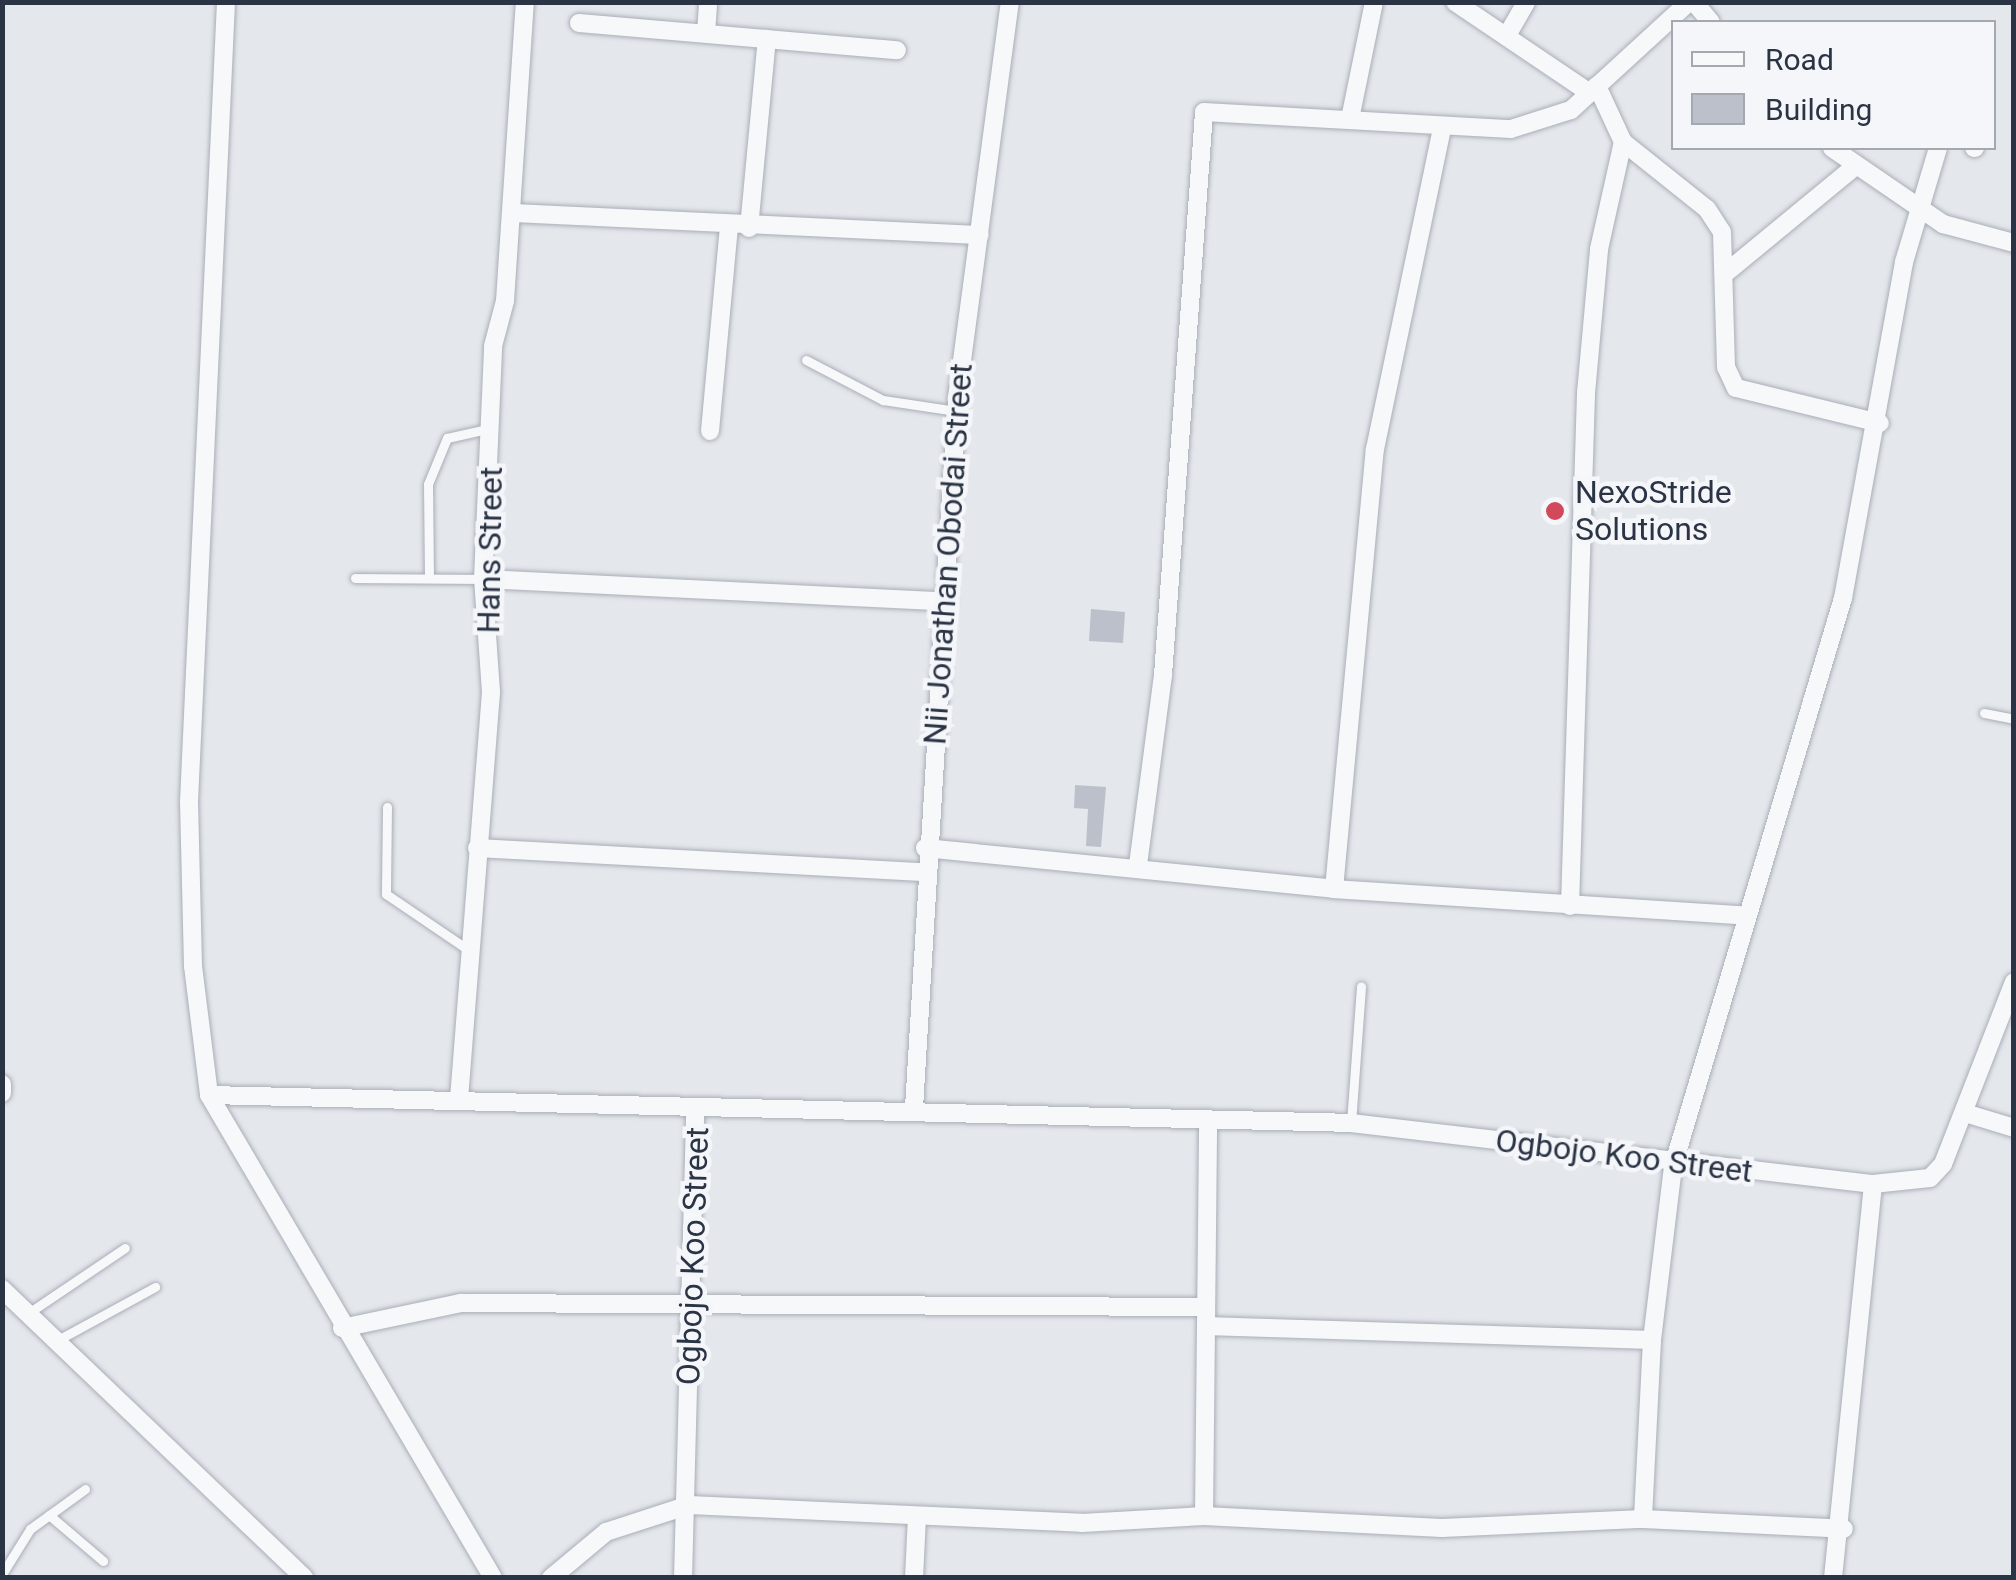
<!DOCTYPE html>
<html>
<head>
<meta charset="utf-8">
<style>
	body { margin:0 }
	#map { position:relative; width:2016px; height:1580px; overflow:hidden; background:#e4e7ec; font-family:Roboto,sans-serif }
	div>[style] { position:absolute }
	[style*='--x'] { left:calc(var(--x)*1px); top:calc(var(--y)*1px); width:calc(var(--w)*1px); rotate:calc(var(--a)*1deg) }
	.building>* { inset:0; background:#bbc0ca }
	.roads { filter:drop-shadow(0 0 2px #a9aeb7) drop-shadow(0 0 2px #a9aeb7) }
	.service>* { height:9px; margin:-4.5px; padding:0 4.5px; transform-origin:4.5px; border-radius:4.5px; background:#f7f8fa }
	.minor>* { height:18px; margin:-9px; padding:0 9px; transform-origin:9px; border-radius:9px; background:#f7f8fa }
	.dots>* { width:28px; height:28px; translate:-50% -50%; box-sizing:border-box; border:5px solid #f4f6f9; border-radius:50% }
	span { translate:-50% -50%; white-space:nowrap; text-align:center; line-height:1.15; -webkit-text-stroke:9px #f4f6f9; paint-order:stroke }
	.poi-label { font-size:32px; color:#2b3445 }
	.left { translate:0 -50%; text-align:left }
	.street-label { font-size:32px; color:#2b3445 }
	.frame { position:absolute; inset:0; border:5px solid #2b3445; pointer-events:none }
	.legend { position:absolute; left:1671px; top:20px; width:325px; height:130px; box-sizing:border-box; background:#f4f6f9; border:2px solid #a4a8b1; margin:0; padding:12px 18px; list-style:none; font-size:30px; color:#2b3445 }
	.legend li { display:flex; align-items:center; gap:20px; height:50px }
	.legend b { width:50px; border:2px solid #a4a8b1 }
</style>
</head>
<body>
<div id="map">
	<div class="building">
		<div style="clip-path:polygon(1091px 609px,1125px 612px,1123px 643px,1089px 641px)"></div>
		<div style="clip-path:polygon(1075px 785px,1106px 787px,1101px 847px,1086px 846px,1088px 809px,1074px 808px)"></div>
	</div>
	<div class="roads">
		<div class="service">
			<div style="--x:806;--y:360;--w:87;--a:27.5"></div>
			<div style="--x:883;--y:400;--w:74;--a:8.6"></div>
			<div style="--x:355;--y:578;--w:128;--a:0.4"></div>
			<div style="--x:429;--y:578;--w:94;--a:-90.6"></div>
			<div style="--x:428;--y:484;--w:50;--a:-67.6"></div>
			<div style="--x:447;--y:438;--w:45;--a:-12.8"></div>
			<div style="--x:1984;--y:713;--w:31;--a:11"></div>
			<div style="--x:387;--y:807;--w:87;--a:90.7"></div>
			<div style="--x:386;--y:894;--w:98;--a:34.2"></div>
			<div style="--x:1351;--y:1123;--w:137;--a:-85.8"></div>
			<div style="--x:27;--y:1314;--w:118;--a:-34"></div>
			<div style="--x:56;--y:1341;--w:113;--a:-28.6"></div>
			<div style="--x:49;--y:1515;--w:71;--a:40.4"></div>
			<div style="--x:2;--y:1574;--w:53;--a:-58.1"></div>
			<div style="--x:30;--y:1529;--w:68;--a:-36"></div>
		</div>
		<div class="minor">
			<div style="--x:226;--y:2;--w:801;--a:92.65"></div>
			<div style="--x:189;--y:802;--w:164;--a:88.6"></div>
			<div style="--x:193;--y:966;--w:130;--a:82.9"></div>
			<div style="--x:209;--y:1095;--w:560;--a:59.54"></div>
			<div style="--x:1455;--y:2;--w:163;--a:34"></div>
			<div style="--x:1694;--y:2;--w:26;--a:50"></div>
			<div style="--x:579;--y:23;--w:319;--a:4.9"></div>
			<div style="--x:1509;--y:32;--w:34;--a:-60"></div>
			<div style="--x:706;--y:33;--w:31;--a:-86"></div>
			<div style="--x:1351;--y:114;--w:114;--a:-78.4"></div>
			<div style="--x:1623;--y:142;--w:107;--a:38.6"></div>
			<div style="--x:1707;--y:209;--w:27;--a:57"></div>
			<div style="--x:1722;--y:232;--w:135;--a:88.3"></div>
			<div style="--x:1726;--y:367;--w:23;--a:65"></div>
			<div style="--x:1736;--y:388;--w:148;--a:13.7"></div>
			<div style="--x:1832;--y:148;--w:135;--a:34.4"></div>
			<div style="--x:1943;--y:224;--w:73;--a:15"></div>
			<div style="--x:1974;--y:148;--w:1;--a:0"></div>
			<div style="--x:512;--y:213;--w:468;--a:2.7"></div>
			<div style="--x:749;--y:228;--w:190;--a:-84.6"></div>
			<div style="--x:1728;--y:271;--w:162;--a:-39.5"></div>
			<div style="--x:710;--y:431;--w:205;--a:-84.7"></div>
			<div style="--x:483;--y:579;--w:464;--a:2.8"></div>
			<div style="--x:477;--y:848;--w:446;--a:3.1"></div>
			<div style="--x:925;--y:848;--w:411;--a:5.7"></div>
			<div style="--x:1334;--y:889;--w:414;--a:3.7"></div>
			<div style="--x:1138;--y:865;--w:192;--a:-82.5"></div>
			<div style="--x:1163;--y:675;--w:564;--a:-85.83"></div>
			<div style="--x:1204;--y:112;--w:307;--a:3.2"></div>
			<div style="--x:1511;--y:129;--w:63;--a:-17.6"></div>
			<div style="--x:1571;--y:110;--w:160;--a:-42.5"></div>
			<div style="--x:1334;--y:889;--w:442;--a:-84.7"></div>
			<div style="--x:1375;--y:449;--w:328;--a:-78.2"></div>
			<div style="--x:1570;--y:906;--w:513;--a:-88.21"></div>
			<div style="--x:1586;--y:393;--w:145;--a:-84.8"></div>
			<div style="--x:1599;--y:249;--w:110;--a:-77.4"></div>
			<div style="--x:1623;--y:142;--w:62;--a:-114.9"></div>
			<div style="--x:2;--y:1084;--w:9;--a:90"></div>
			<div style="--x:209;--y:1095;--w:1142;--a:1.4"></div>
			<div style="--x:1351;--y:1123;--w:526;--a:6.67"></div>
			<div style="--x:1873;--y:1184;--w:57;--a:-6"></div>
			<div style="--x:1930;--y:1178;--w:19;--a:-47"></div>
			<div style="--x:1943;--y:1164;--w:195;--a:-68.7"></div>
			<div style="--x:459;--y:1099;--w:408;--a:-85.5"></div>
			<div style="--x:491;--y:692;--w:113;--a:-94"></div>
			<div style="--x:483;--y:579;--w:233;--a:-87.5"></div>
			<div style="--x:493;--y:346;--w:47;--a:-75.1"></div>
			<div style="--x:505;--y:301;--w:300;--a:-86.2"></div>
			<div style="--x:914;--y:1108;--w:711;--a:-86.53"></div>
			<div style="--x:957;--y:398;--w:400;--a:-82.4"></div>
			<div style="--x:1965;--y:1113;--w:51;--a:17"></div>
			<div style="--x:2;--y:1289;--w:418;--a:43.7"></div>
			<div style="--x:1206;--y:1326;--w:446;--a:1.8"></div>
			<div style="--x:1652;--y:1340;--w:179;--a:92.9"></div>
			<div style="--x:342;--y:1328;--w:122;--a:-11.9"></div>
			<div style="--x:461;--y:1303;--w:745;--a:0.31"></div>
			<div style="--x:1652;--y:1340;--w:175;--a:-83.1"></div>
			<div style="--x:1673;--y:1166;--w:593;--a:-73.34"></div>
			<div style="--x:1843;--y:598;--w:341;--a:-79.7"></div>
			<div style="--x:1904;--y:262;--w:119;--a:-73.4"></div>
			<div style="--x:1204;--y:1516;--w:395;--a:-89.4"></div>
			<div style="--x:551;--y:1578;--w:72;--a:-39.9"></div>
			<div style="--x:606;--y:1532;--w:87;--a:-18"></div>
			<div style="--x:689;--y:1505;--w:393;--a:2.6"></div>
			<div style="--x:1082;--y:1523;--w:122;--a:-3.3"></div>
			<div style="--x:1204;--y:1516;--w:238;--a:2.9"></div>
			<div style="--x:1442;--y:1528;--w:201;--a:-2.6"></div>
			<div style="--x:1643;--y:1519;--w:201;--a:2.8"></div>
			<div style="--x:683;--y:1578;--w:466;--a:-88.5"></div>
			<div style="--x:914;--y:1578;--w:62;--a:-87.2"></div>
			<div style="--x:1833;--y:1578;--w:396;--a:-84.2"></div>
		</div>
	</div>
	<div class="dots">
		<div style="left:1555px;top:511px;background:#d1495b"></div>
	</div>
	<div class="poi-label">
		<span class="left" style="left:1575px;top:511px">NexoStride<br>Solutions</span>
	</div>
	<div class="street-label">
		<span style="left:490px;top:550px;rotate:-89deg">Hans Street</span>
		<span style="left:948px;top:554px;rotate:-86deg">Nii Jonathan Obodai Street</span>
		<span style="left:1624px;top:1156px;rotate:7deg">Ogbojo Koo Street</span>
		<span style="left:693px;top:1256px;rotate:-88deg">Ogbojo Koo Street</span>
	</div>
	<div class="frame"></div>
	<ul class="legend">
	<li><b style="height:12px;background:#f7f8fa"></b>Road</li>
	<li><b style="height:28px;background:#bbc0ca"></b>Building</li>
	</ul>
</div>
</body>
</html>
